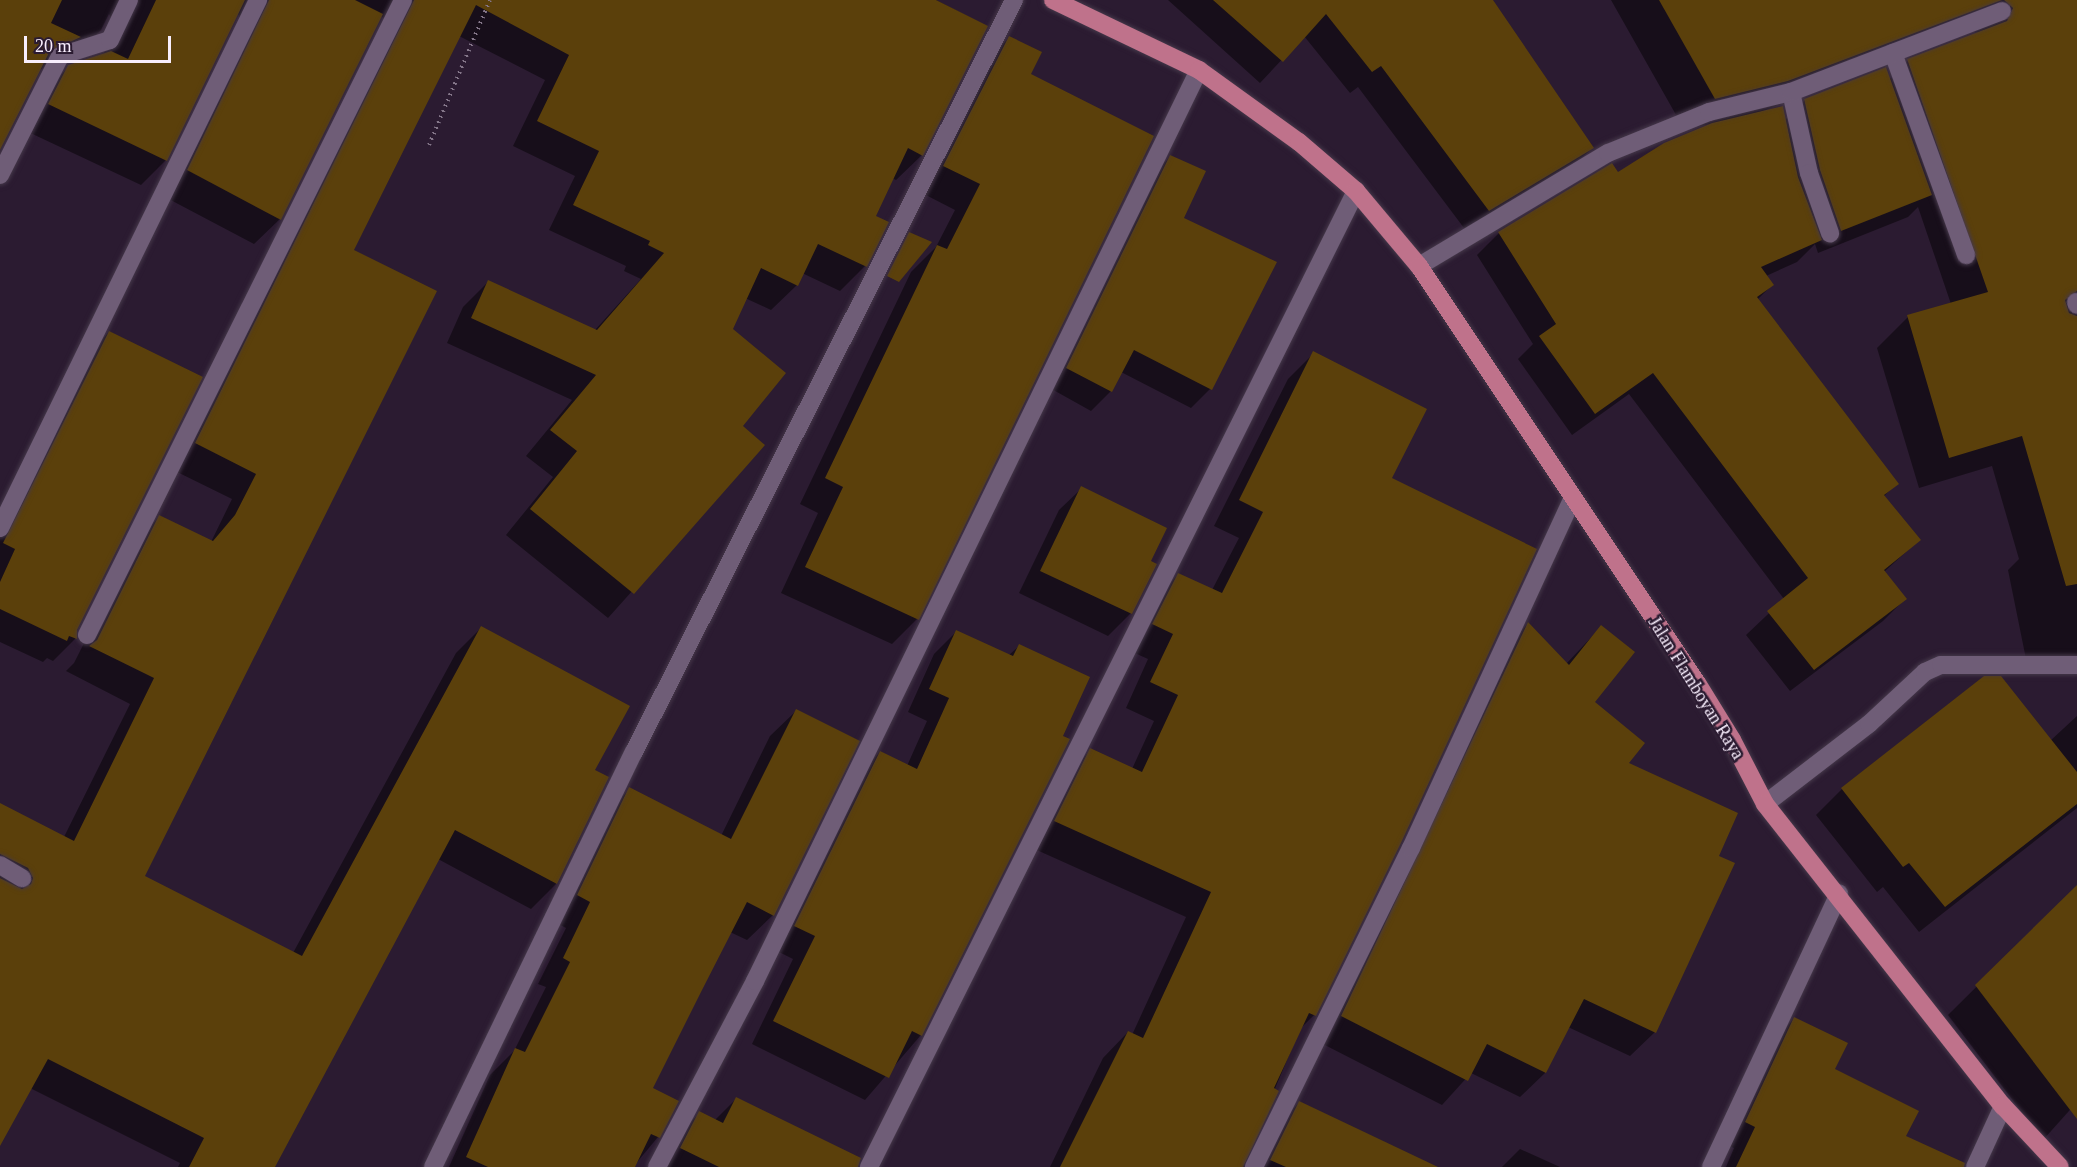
<!DOCTYPE html>
<html>
<head>
<meta charset="utf-8">
<style>
	body { margin:0 }
	#map { position:relative; width:2077px; height:1167px; overflow:hidden; background:#2b1b31; font-family:Georgia,serif }
	div>[style] { position:absolute }
	[style*='--x'] { left:calc(var(--x)*1px); top:calc(var(--y)*1px); width:calc(var(--w)*1px); rotate:calc(var(--a)*1deg) }
	.shadow>* { inset:0; background:#0007 }
	.building>* { inset:0; background:#5b400b }
	.path>* { height:4px; margin-top:-2px; transform-origin:0; background:repeating-linear-gradient(90deg,#85778a 0 1.5px,transparent 0 6px) }
	.roads { filter:drop-shadow(0 0 2px #45384a) drop-shadow(0 0 2px #45384a) }
	.minor>* { height:18px; margin:-9px; padding:0 9px; transform-origin:9px; border-radius:9px; background:#6f5d77 }
	.major>* { height:18px; margin:-9px; padding:0 9px; transform-origin:9px; border-radius:9px; background:#bf728b }
	span { translate:-50% -50%; white-space:nowrap; text-align:center; line-height:1.15; -webkit-text-stroke:5px #2b1b31; paint-order:stroke }
	.street-label { font-size:18px; color:#f8eefd }
	.scale { position:absolute; left:24px; top:36px; width:147px; height:27px; box-sizing:border-box; border:3px solid #f8eefd; border-top:0; padding-left:8px; font-size:18px; line-height:21px; white-space:nowrap; color:#f8eefd; -webkit-text-stroke:4px #2b1b31; paint-order:stroke }
</style>
</head>
<body>
<div id="map">
	<div class="shadow">
		<div style="clip-path:polygon(0 0,936px 0,986px 26px,922px 155px,896px 180px,892px 178px,874px 217px,865px 266px,840px 291px,802px 273px,797px 285px,771px 310px,745px 298px,731px 329px,741px 427px,763px 445px,608px 618px,506px 535px,553px 477px,526px 456px,572px 400px,447px 343px,463px 307px,488px 282px,595px 330px,641px 279px,624px 271px,626px 266px,549px 230px,575px 176px,513px 146px,545px 80px,459px 36px,352px 251px,143px 876px,293px 953px,456px 653px,481px 628px,593px 771px,607px 778px,556px 884px,531px 909px,438px 859px,274px 1167px,178px 1167px,180px 1163px,30px 1088px,0 1143px,0 805px,64px 837px,130px 704px,66px 671px,74px 663px,135px 542px,160px 516px,211px 542px,232px 499px,171px 469px,390px 24px,381px 16px,280px 219px,254px 244px,163px 196px,244px 31px,238px 13px,166px 160px,141px 185px,24px 130px,43px 92px,69px 67px,104px 53px,116px 26px,109px 14px,101px 30px,75px 56px,39px 70px,0 147px)"></div>
		<div style="clip-path:polygon(1168px 0,1490px 0,1592px 148px,1570px 170px,1467px 232px,1358px 87px,1350px 93px,1304px 36px,1260px 83px)"></div>
		<div style="clip-path:polygon(evenodd,1611px 0,2077px 0,2077px 660px,2028px 669px,2008px 570px,2019px 559px,1992px 466px,1919px 488px,1877px 348px,1908px 317px,1951px 304px,1918px 207px,1908px 217px,1818px 253px,1815px 244px,1797px 262px,1766px 276px,1772px 285px,1757px 300px,1897px 483px,1883px 497px,1919px 540px,1884px 572px,1905px 599px,1883px 621px,1790px 691px,1746px 635px,1784px 599px,1629px 394px,1572px 435px,1518px 359px,1533px 344px,1477px 255px,1499px 233px,1715px 123px,1684px 129px,1611px 0,1966px 31px,1981px 33px,1908px 61px,1889px 80px,1805px 100px,1784px 121px,1755px 114px,1966px 31px)"></div>
		<div style="clip-path:polygon(1009px 38px,1029px 74px,917px 619px,892px 644px,781px 593px,818px 513px,800px 504px,911px 272px,936px 247px,955px 210px,918px 191px,983px 63px)"></div>
		<div style="clip-path:polygon(1171px 156px,1210px 389px,1191px 408px,1121px 372px,1110px 392px,1091px 411px,1048px 387px,1151px 176px)"></div>
		<div style="clip-path:polygon(109px 332px,75px 639px,53px 661px,47px 658px,43px 662px,0 642px,0 528px,87px 355px)"></div>
		<div style="clip-path:polygon(1314px 353px,1390px 478px,1314px 1015px,1300px 1029px,1242px 1167px,1050px 1167px,1103px 1058px,1128px 1032px,1132px 1035px,1186px 917px,1030px 847px,1065px 776px,1091px 750px,1132px 769px,1154px 721px,1126px 708px,1148px 659px,1128px 650px,1153px 600px,1178px 575px,1212px 590px,1239px 538px,1214px 526px,1288px 379px)"></div>
		<div style="clip-path:polygon(1082px 488px,1149px 562px,1131px 613px,1108px 636px,1019px 593px,1059px 510px)"></div>
		<div style="clip-path:polygon(1528px 624px,1566px 664px,1601px 627px,1593px 702px,1627px 763px,1717px 856px,1655px 1032px,1630px 1056px,1568px 1027px,1545px 1073px,1520px 1097px,1471px 1073px,1442px 1105px,1317px 1041px,1503px 649px)"></div>
		<div style="clip-path:polygon(956px 632px,1009px 655px,1019px 646px,921px 1035px,865px 1100px,752px 1044px,793px 959px,773px 949px,858px 775px,880px 752px,907px 766px,927px 721px,908px 712px,934px 654px)"></div>
		<div style="clip-path:polygon(796px 711px,773px 915px,747px 940px,730px 932px,651px 1089px,658px 1137px,633px 1167px,449px 1167px,490px 1075px,514px 1051px,546px 987px,538px 984px,566px 928px,553px 921px,604px 815px,630px 789px,721px 836px,770px 736px)"></div>
		<div style="clip-path:polygon(2077px 716px,2077px 808px,1919px 932px,1883px 887px,1877px 892px,1816px 815px,1842px 789px,1929px 720px,2050px 741px)"></div>
		<div style="clip-path:polygon(2077px 887px,2077px 1102px,2043px 1140px,1948px 1015px)"></div>
		<div style="clip-path:polygon(1794px 1019px,1833px 1069px,1904px 1136px,1952px 1167px,1726px 1167px,1734px 1148px,1724px 1144px,1773px 1040px)"></div>
		<div style="clip-path:polygon(736px 1099px,855px 1167px,660px 1167px,677px 1135px,700px 1113px,715px 1120px)"></div>
		<div style="clip-path:polygon(1300px 1102px,1421px 1167px,1255px 1167px,1274px 1128px)"></div>
		<div style="clip-path:polygon(1520px 1149px,1560px 1167px,1502px 1167px)"></div>
	</div>
	<div class="building">
		<div style="clip-path:polygon(0 0,62px 0,51px 23px,81px 37px,50px 51px,0 150px)"></div>
		<div style="clip-path:polygon(156px 0,245px 0,167px 161px,48px 104px,68px 65px,111px 51px,128px 59px)"></div>
		<div style="clip-path:polygon(269px 0,355px 0,383px 14px,281px 220px,187px 170px)"></div>
		<div style="clip-path:polygon(414px 0,936px 0,988px 26px,923px 156px,908px 148px,876px 216px,889px 222px,867px 267px,818px 244px,798px 286px,761px 268px,733px 329px,786px 373px,743px 426px,765px 445px,634px 594px,530px 509px,577px 451px,550px 430px,596px 375px,471px 318px,488px 280px,597px 330px,664px 253px,648px 245px,650px 241px,573px 205px,599px 151px,537px 121px,569px 55px,476px 5px,354px 250px,437px 291px,145px 876px,302px 956px,481px 626px,630px 706px,595px 770px,609px 777px,557px 884px,455px 830px,275px 1167px,189px 1167px,204px 1138px,48px 1059px,0 1146px,0 878px,22px 889px,31px 884px,33px 878px,28px 868px,0 854px,0 803px,74px 841px,154px 678px,89px 646px,97px 640px,159px 515px,213px 541px,235px 515px,256px 474px,195px 443px)"></div>
		<div style="clip-path:polygon(1213px 0,1493px 0,1594px 148px,1489px 211px,1381px 66px,1372px 72px,1326px 14px,1283px 62px)"></div>
		<div style="clip-path:polygon(1659px 0,2002px 0,1788px 81px,1715px 99px)"></div>
		<div style="clip-path:polygon(2004px 0,2077px 0,2077px 291px,2065px 300px,2069px 313px,2077px 316px,2077px 584px,2066px 586px,2022px 436px,1949px 458px,1907px 315px,1988px 292px,1907px 59px,2007px 21px,2013px 8px)"></div>
		<div style="clip-path:polygon(1009px 36px,1042px 52px,1031px 74px,1154px 136px,919px 620px,805px 567px,843px 487px,825px 478px,937px 245px,947px 249px,980px 184px,943px 166px)"></div>
		<div style="clip-path:polygon(1886px 67px,1932px 195px,1841px 231px,1820px 170px,1804px 99px)"></div>
		<div style="clip-path:polygon(1783px 106px,1798px 177px,1822px 240px,1761px 267px,1774px 285px,1757px 297px,1899px 484px,1884px 495px,1921px 540px,1884px 570px,1907px 599px,1814px 670px,1767px 611px,1808px 578px,1653px 373px,1595px 414px,1539px 336px,1556px 324px,1498px 232px,1612px 163px,1618px 172px,1664px 143px,1712px 123px)"></div>
		<div style="clip-path:polygon(1170px 155px,1206px 171px,1184px 218px,1277px 262px,1212px 390px,1134px 350px,1112px 392px,1066px 368px)"></div>
		<div style="clip-path:polygon(909px 232px,932px 242px,899px 282px,887px 276px)"></div>
		<div style="clip-path:polygon(109px 331px,203px 377px,77px 630px,77px 639px,69px 636px,67px 641px,0 609px,0 582px,15px 549px,3px 543px)"></div>
		<div style="clip-path:polygon(1313px 351px,1427px 409px,1392px 478px,1537px 549px,1401px 843px,1316px 1016px,1309px 1013px,1274px 1088px,1279px 1091px,1243px 1167px,1060px 1167px,1128px 1031px,1143px 1038px,1211px 892px,1054px 821px,1090px 748px,1142px 772px,1178px 695px,1150px 682px,1173px 634px,1152px 624px,1178px 573px,1222px 593px,1263px 512px,1239px 500px)"></div>
		<div style="clip-path:polygon(1081px 486px,1167px 528px,1151px 561px,1157px 564px,1132px 614px,1040px 571px)"></div>
		<div style="clip-path:polygon(1528px 622px,1569px 665px,1601px 625px,1635px 652px,1595px 702px,1645px 743px,1629px 763px,1738px 813px,1719px 856px,1735px 863px,1656px 1033px,1584px 999px,1546px 1073px,1487px 1044px,1468px 1081px,1341px 1016px)"></div>
		<div style="clip-path:polygon(956px 630px,1013px 656px,1019px 644px,1090px 677px,1063px 736px,1070px 739px,922px 1036px,912px 1031px,889px 1078px,773px 1021px,815px 936px,794px 926px,880px 751px,917px 769px,949px 698px,929px 689px)"></div>
		<div style="clip-path:polygon(1984px 676px,2001px 676px,2077px 772px,2077px 804px,1945px 907px,1909px 863px,1903px 867px,1841px 788px)"></div>
		<div style="clip-path:polygon(796px 709px,860px 741px,774px 916px,747px 902px,702px 990px,653px 1088px,679px 1101px,660px 1138px,651px 1134px,635px 1167px,488px 1167px,466px 1157px,515px 1048px,525px 1052px,570px 962px,563px 958px,590px 902px,577px 895px,629px 787px,731px 839px)"></div>
		<div style="clip-path:polygon(2077px 885px,2077px 1119px,1975px 985px)"></div>
		<div style="clip-path:polygon(1794px 1017px,1848px 1043px,1835px 1069px,1919px 1111px,1906px 1136px,1965px 1163px,1964px 1167px,1736px 1167px,1755px 1127px,1745px 1122px)"></div>
		<div style="clip-path:polygon(736px 1097px,861px 1158px,858px 1167px,719px 1167px,680px 1148px,699px 1111px,723px 1123px)"></div>
		<div style="clip-path:polygon(1299px 1101px,1438px 1167px,1286px 1167px,1270px 1160px)"></div>
	</div>
	<div class="path">
		<div style="--x:429;--y:145;--w:157;--a:-67.2"></div>
	</div>
	<div class="roads">
		<div class="minor">
			<div style="--x:1893;--y:53;--w:215;--a:70.1"></div>
			<div style="--x:1791;--y:92;--w:83;--a:77.5"></div>
			<div style="--x:1809;--y:173;--w:64;--a:70.7"></div>
			<div style="--x:0;--y:175;--w:133;--a:-63.2"></div>
			<div style="--x:60;--y:56;--w:52;--a:-17.7"></div>
			<div style="--x:110;--y:40;--w:44;--a:-64.6"></div>
			<div style="--x:1419;--y:266;--w:220;--a:-30.9"></div>
			<div style="--x:1608;--y:153;--w:109;--a:-22.1"></div>
			<div style="--x:1709;--y:112;--w:84;--a:-13.7"></div>
			<div style="--x:1791;--y:92;--w:226;--a:-21"></div>
			<div style="--x:2076;--y:302;--w:3;--a:72"></div>
			<div style="--x:0;--y:528;--w:588;--a:-63.96"></div>
			<div style="--x:87;--y:635;--w:709;--a:-63.54"></div>
			<div style="--x:1765;--y:804;--w:131;--a:-37.6"></div>
			<div style="--x:1869;--y:724;--w:76;--a:-42.9"></div>
			<div style="--x:1925;--y:672;--w:17;--a:-24"></div>
			<div style="--x:1941;--y:665;--w:136;--a:0"></div>
			<div style="--x:0;--y:865;--w:26;--a:31"></div>
			<div style="--x:433;--y:1167;--w:461;--a:-64.2"></div>
			<div style="--x:634;--y:752;--w:843;--a:-63.19"></div>
			<div style="--x:657;--y:1167;--w:210;--a:-62.2"></div>
			<div style="--x:755;--y:981;--w:1013;--a:-64.02"></div>
			<div style="--x:869;--y:1167;--w:1091;--a:-63.48"></div>
			<div style="--x:1254;--y:1167;--w:356;--a:-63.8"></div>
			<div style="--x:1411;--y:848;--w:383;--a:-65.2"></div>
			<div style="--x:1711;--y:1167;--w:302;--a:-64.9"></div>
			<div style="--x:1975;--y:1167;--w:67;--a:-65.3"></div>
		</div>
		<div class="major">
			<div style="--x:1053;--y:0;--w:162;--a:25.6"></div>
			<div style="--x:1199;--y:70;--w:123;--a:35.8"></div>
			<div style="--x:1299;--y:142;--w:75;--a:40.7"></div>
			<div style="--x:1356;--y:191;--w:98;--a:50"></div>
			<div style="--x:1419;--y:266;--w:501;--a:56.31"></div>
			<div style="--x:1697;--y:683;--w:67;--a:58.4"></div>
			<div style="--x:1732;--y:740;--w:72;--a:62.7"></div>
			<div style="--x:1765;--y:804;--w:385;--a:51.8"></div>
			<div style="--x:2003;--y:1106;--w:83;--a:46.9"></div>
		</div>
	</div>
	<div class="street-label">
		<span style="left:1696px;top:688px;rotate:58deg">Jalan Flamboyan Raya</span>
	</div>
	<div class="scale">20 m</div>
</div>
</body>
</html>
